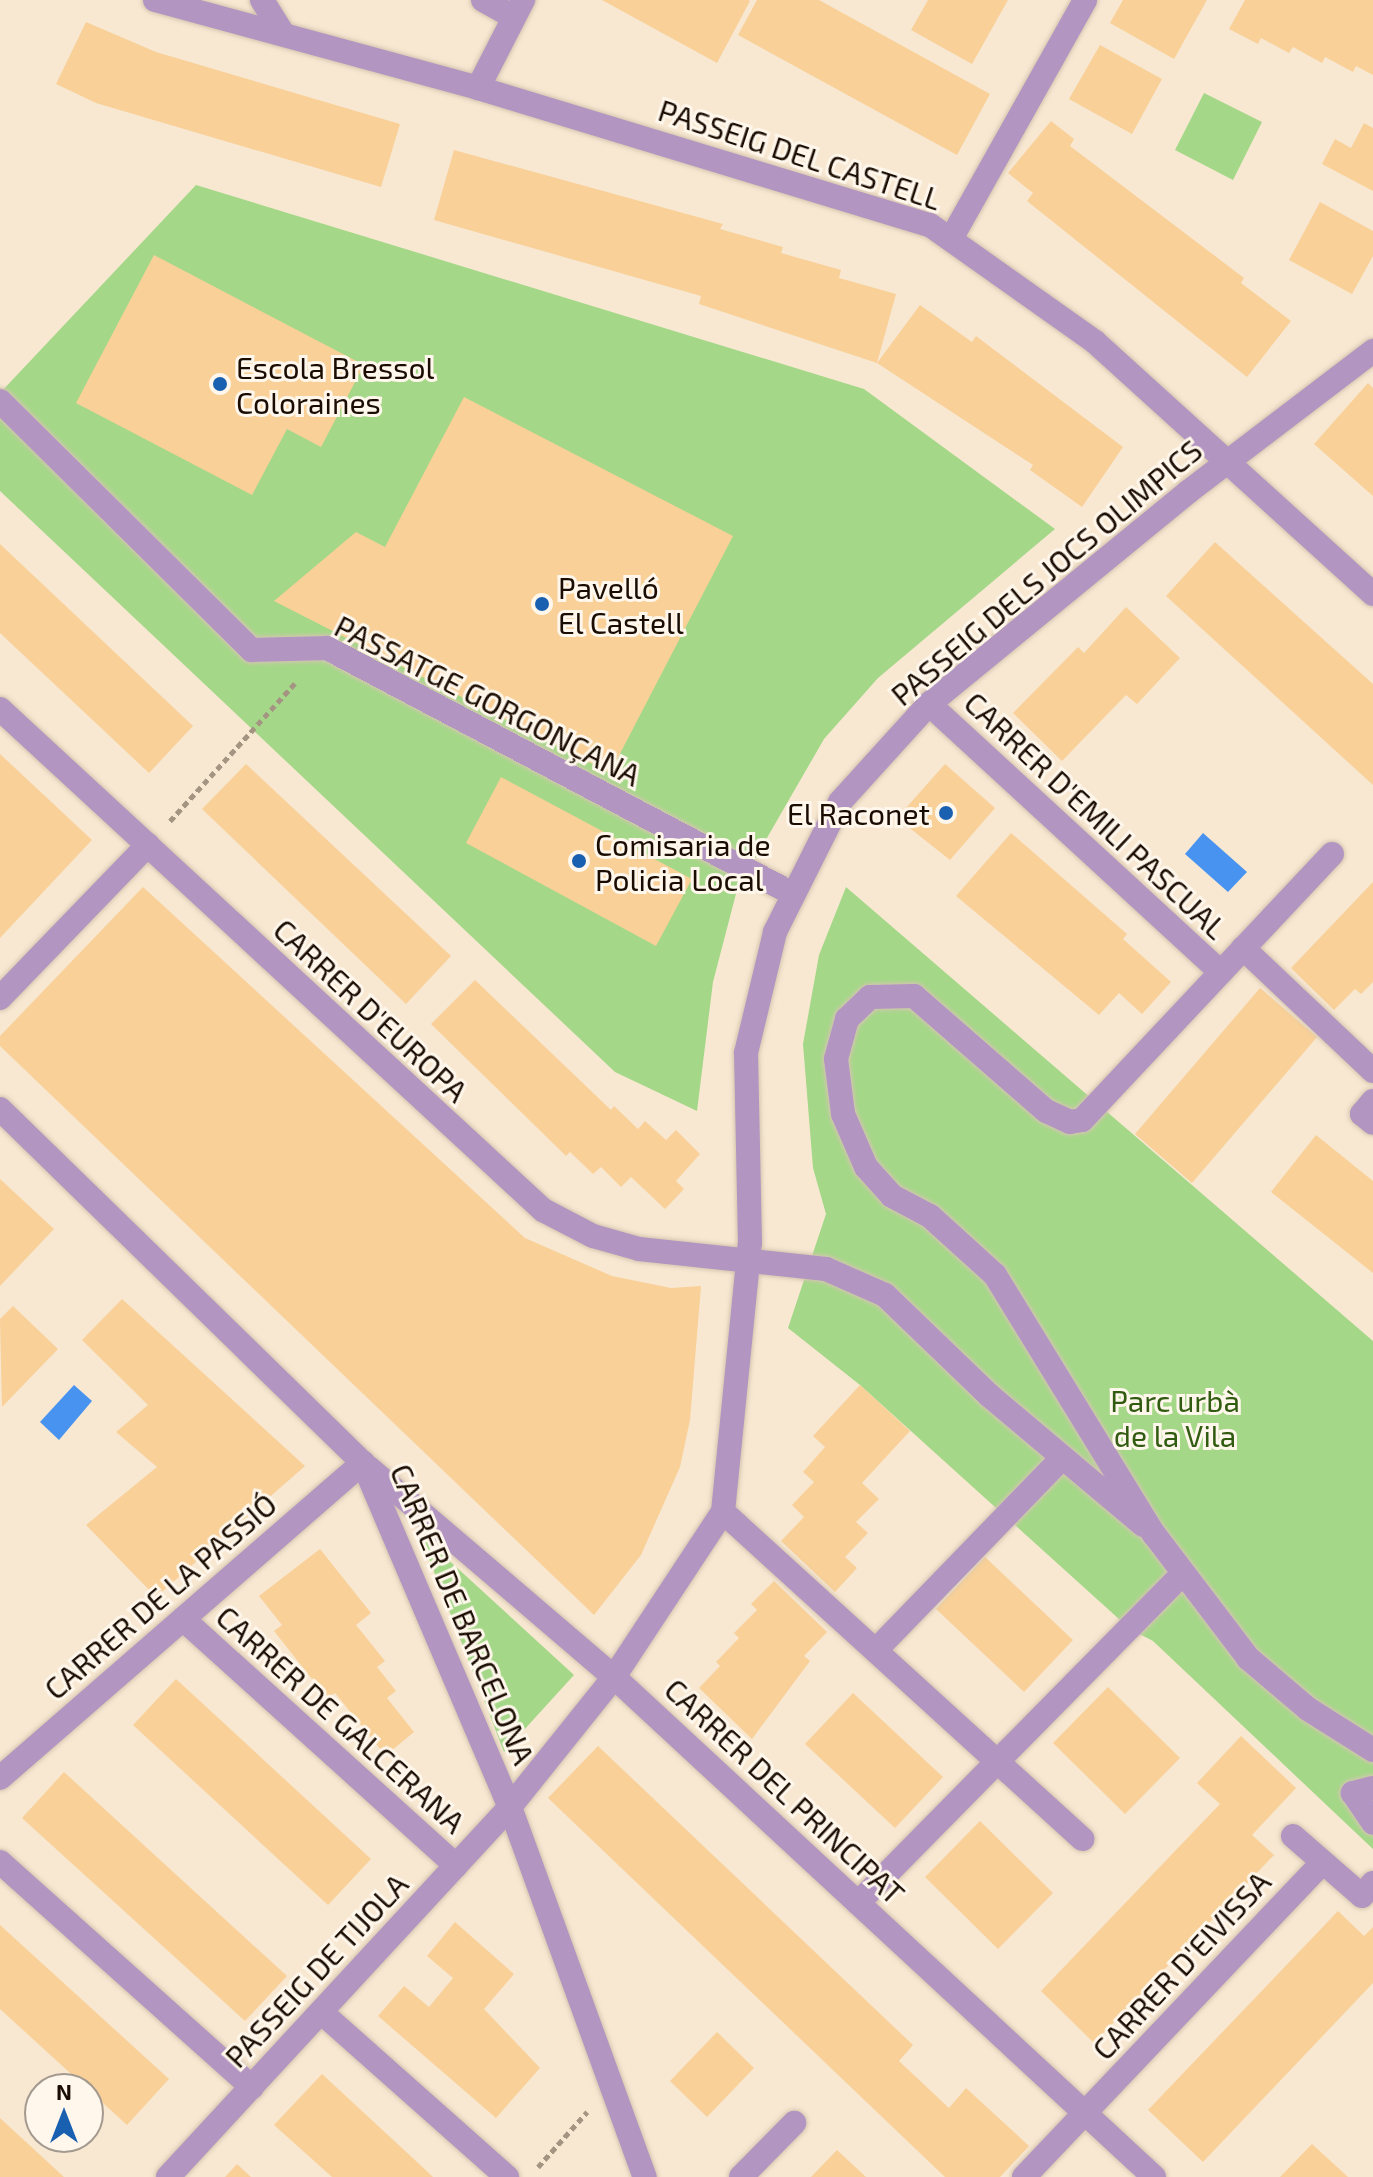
<!DOCTYPE html>
<html>
<head>
<meta charset="utf-8">
<style>
	body { margin:0 }
	#map { position:relative; width:1373px; height:2177px; overflow:hidden; background:#f8e8d2; font-family:"Exo 2",sans-serif }
	div>[style] { position:absolute }
	[style*='--x'] { left:calc(var(--x)*1px); top:calc(var(--y)*1px); width:calc(var(--w)*1px); rotate:calc(var(--a)*1deg) }
	.green>* { inset:0; background:#a4d888 }
	.water>* { inset:0; background:#4893ef }
	.building>* { inset:0; background:#f8d098 }
	.path>* { height:5px; margin-top:-2.5px; transform-origin:0; background:repeating-linear-gradient(90deg,#a49583 0 6px,transparent 0 10px) }
	.roads { filter:drop-shadow(0 0 2px #d4c5b0) drop-shadow(0 0 2px #d4c5b0) }
	.minor>* { height:24px; margin:-12px; padding:0 12px; transform-origin:12px; border-radius:12px; background:#b395c1 }
	.dots>* { width:22px; height:22px; translate:-50% -50%; box-sizing:border-box; border:4px solid #fff7ec; border-radius:50% }
	span { translate:-50% -50%; white-space:nowrap; text-align:center; line-height:1.15; -webkit-text-stroke:6px #fff7ec; paint-order:stroke }
	.street-label { font-size:30px; color:#1a0c00 }
	.poi-label { font-size:30px; color:#1a0c00 }
	.left { translate:0 -50%; text-align:left }
	.right { translate:-100% -50%; text-align:right }
	.park-label { font-size:30px; color:#315b11 }
	.north { position:absolute; left:24px; top:2073px; width:80px; height:80px; box-sizing:border-box; background:#fff7ec; border:2px solid #a3998e; border-radius:50%; rotate:0deg; font-size:22px; font-weight:700; line-height:32px; text-align:center; color:#1a0c00 }
	.north::after { content:''; display:block; margin:auto; width:28px; height:36px; background:#1a60b0; clip-path:polygon(50% 0,100% 100%,50% 72%,0 100%) }
</style>
</head>
<body>
<div id="map">
	<div class="green">
		<div style="clip-path:polygon(1204px 93px,1262px 122px,1233px 180px,1175px 150px)"></div>
		<div style="clip-path:polygon(196px 185px,864px 389px,1055px 529px,878px 678px,824px 739px,737px 890px,713px 982px,697px 1111px,615px 1072px,0 491px,0 393px)"></div>
		<div style="clip-path:polygon(846px 887px,1373px 1341px,1373px 1849px,1153px 1641px,1130px 1629px,860px 1385px,788px 1328px,826px 1214px,813px 1168px,803px 1044px,819px 955px)"></div>
		<div style="clip-path:polygon(419px 1533px,574px 1675px,504px 1752px)"></div>
	</div>
	<div class="water">
		<div style="clip-path:polygon(1203px 833px,1247px 872px,1228px 892px,1185px 854px)"></div>
		<div style="clip-path:polygon(74px 1385px,92px 1401px,59px 1440px,40px 1422px)"></div>
	</div>
	<div class="building">
		<div style="clip-path:polygon(602px 0,748px 0,750px 1px,717px 63px)"></div>
		<div style="clip-path:polygon(757px 0,819px 0,990px 94px,957px 155px,738px 35px)"></div>
		<div style="clip-path:polygon(928px 0,1008px 0,972px 64px,911px 30px)"></div>
		<div style="clip-path:polygon(1123px 0,1207px 0,1174px 59px,1110px 23px)"></div>
		<div style="clip-path:polygon(1245px 0,1373px 0,1373px 75px,1356px 66px,1353px 72px,1325px 57px,1322px 63px,1293px 47px,1289px 53px,1261px 38px,1258px 44px,1229px 29px)"></div>
		<div style="clip-path:polygon(86px 22px,156px 52px,400px 124px,381px 187px,96px 103px,56px 84px)"></div>
		<div style="clip-path:polygon(1100px 45px,1162px 79px,1132px 134px,1069px 99px)"></div>
		<div style="clip-path:polygon(1051px 121px,1074px 139px,1070px 146px,1244px 278px,1241px 283px,1291px 321px,1247px 377px,1027px 201px,1033px 193px,1008px 173px)"></div>
		<div style="clip-path:polygon(1364px 123px,1373px 128px,1373px 191px,1322px 164px,1335px 139px,1351px 148px)"></div>
		<div style="clip-path:polygon(454px 150px,723px 224px,720px 229px,783px 247px,781px 253px,841px 270px,839px 278px,896px 294px,877px 363px,920px 305px,972px 342px,976px 336px,1123px 447px,1082px 507px,1030px 470px,1033px 465px,877px 363px,699px 304px,701px 296px,434px 220px)"></div>
		<div style="clip-path:polygon(1320px 202px,1373px 231px,1373px 256px,1352px 294px,1289px 260px)"></div>
		<div style="clip-path:polygon(154px 255px,364px 365px,321px 447px,287px 429px,252px 495px,76px 403px)"></div>
		<div style="clip-path:polygon(1368px 383px,1373px 388px,1373px 496px,1314px 444px)"></div>
		<div style="clip-path:polygon(464px 397px,733px 536px,610px 773px,274px 601px,356px 532px,385px 547px)"></div>
		<div style="clip-path:polygon(1215px 542px,1373px 684px,1373px 785px,1166px 596px)"></div>
		<div style="clip-path:polygon(0 544px,193px 726px,149px 773px,0 633px)"></div>
		<div style="clip-path:polygon(1126px 607px,1180px 658px,1137px 704px,1126px 695px,1062px 761px,1013px 713px,1078px 647px,1084px 653px)"></div>
		<div style="clip-path:polygon(0 754px,92px 840px,0 938px)"></div>
		<div style="clip-path:polygon(246px 764px,451px 956px,406px 1004px,202px 809px)"></div>
		<div style="clip-path:polygon(945px 764px,995px 808px,950px 860px,897px 818px)"></div>
		<div style="clip-path:polygon(501px 777px,692px 879px,656px 946px,466px 843px)"></div>
		<div style="clip-path:polygon(1011px 833px,1127px 934px,1123px 939px,1171px 982px,1142px 1014px,1119px 993px,1099px 1015px,956px 896px)"></div>
		<div style="clip-path:polygon(1373px 882px,1373px 982px,1361px 994px,1355px 989px,1334px 1010px,1291px 968px)"></div>
		<div style="clip-path:polygon(143px 887px,525px 1238px,612px 1276px,671px 1288px,701px 1286px,690px 1420px,680px 1467px,641px 1555px,594px 1615px,0 1046px,0 1036px)"></div>
		<div style="clip-path:polygon(475px 980px,611px 1110px,614px 1106px,638px 1129px,645px 1121px,666px 1140px,676px 1130px,700px 1154px,676px 1181px,684px 1189px,665px 1209px,631px 1177px,621px 1187px,601px 1167px,593px 1174px,570px 1152px,566px 1156px,431px 1024px)"></div>
		<div style="clip-path:polygon(1260px 988px,1317px 1037px,1192px 1183px,1135px 1134px)"></div>
		<div style="clip-path:polygon(1316px 1135px,1373px 1181px,1373px 1273px,1271px 1192px)"></div>
		<div style="clip-path:polygon(0 1179px,54px 1229px,0 1286px)"></div>
		<div style="clip-path:polygon(122px 1299px,305px 1466px,156px 1597px,86px 1525px,157px 1467px,116px 1432px,148px 1405px,82px 1340px)"></div>
		<div style="clip-path:polygon(13px 1306px,58px 1349px,2px 1407px,0 1319px)"></div>
		<div style="clip-path:polygon(860px 1385px,910px 1431px,862px 1483px,879px 1499px,856px 1522px,868px 1533px,845px 1557px,857px 1568px,835px 1592px,781px 1541px,804px 1517px,792px 1505px,814px 1482px,803px 1472px,825px 1447px,813px 1436px)"></div>
		<div style="clip-path:polygon(320px 1549px,371px 1613px,356px 1625px,385px 1661px,377px 1667px,396px 1691px,387px 1698px,414px 1732px,391px 1751px,387px 1745px,381px 1750px,335px 1693px,327px 1698px,274px 1631px,282px 1625px,259px 1596px)"></div>
		<div style="clip-path:polygon(985px 1557px,1073px 1640px,1024px 1692px,936px 1609px)"></div>
		<div style="clip-path:polygon(774px 1581px,827px 1632px,804px 1656px,810px 1661px,752px 1739px,699px 1688px,720px 1666px,716px 1662px,739px 1638px,734px 1633px,757px 1610px,751px 1604px)"></div>
		<div style="clip-path:polygon(176px 1679px,371px 1859px,328px 1905px,133px 1725px)"></div>
		<div style="clip-path:polygon(1108px 1687px,1180px 1758px,1125px 1814px,1053px 1743px)"></div>
		<div style="clip-path:polygon(853px 1693px,943px 1777px,895px 1828px,805px 1744px)"></div>
		<div style="clip-path:polygon(1241px 1736px,1296px 1788px,1252px 1835px,1274px 1855px,1094px 2043px,1041px 1991px,1220px 1804px,1197px 1783px)"></div>
		<div style="clip-path:polygon(598px 1746px,913px 2045px,899px 2061px,949px 2108px,966px 2088px,1029px 2146px,1000px 2177px,945px 2177px,548px 1798px)"></div>
		<div style="clip-path:polygon(64px 1772px,287px 1976px,245px 2021px,22px 1818px)"></div>
		<div style="clip-path:polygon(980px 1821px,1053px 1893px,998px 1949px,925px 1877px)"></div>
		<div style="clip-path:polygon(1338px 1911px,1364px 1936px,1373px 1927px,1373px 1983px,1203px 2162px,1148px 2110px)"></div>
		<div style="clip-path:polygon(455px 1922px,514px 1974px,484px 2009px,540px 2068px,496px 2118px,378px 2016px,404px 1986px,429px 2007px,453px 1978px,427px 1956px)"></div>
		<div style="clip-path:polygon(0 1925px,169px 2079px,127px 2125px,0 2009px)"></div>
		<div style="clip-path:polygon(717px 2032px,754px 2068px,707px 2117px,670px 2081px)"></div>
		<div style="clip-path:polygon(322px 2074px,416px 2161px,433px 2177px,332px 2177px,274px 2125px)"></div>
		<div style="clip-path:polygon(0 2118px,64px 2177px,0 2177px)"></div>
		<div style="clip-path:polygon(1312px 2144px,1348px 2177px,1280px 2177px)"></div>
		<div style="clip-path:polygon(837px 2150px,866px 2177px,811px 2177px)"></div>
		<div style="clip-path:polygon(237px 2164px,251px 2177px,225px 2177px)"></div>
	</div>
	<div class="path">
		<div style="--x:170;--y:821;--w:186;--a:-47.8"></div>
		<div style="--x:538;--y:2167;--w:74;--a:-48.3"></div>
	</div>
	<div class="roads">
		<div class="minor">
			<div style="--x:155;--y:0;--w:335;--a:15.2"></div>
			<div style="--x:478;--y:88;--w:472;--a:16.9"></div>
			<div style="--x:930;--y:225;--w:202;--a:35.3"></div>
			<div style="--x:1095;--y:342;--w:375;--a:42.2"></div>
			<div style="--x:262;--y:0;--w:36;--a:58"></div>
			<div style="--x:483;--y:0;--w:35;--a:29"></div>
			<div style="--x:478;--y:88;--w:99;--a:-62.9"></div>
			<div style="--x:951;--y:239;--w:274;--a:-60.7"></div>
			<div style="--x:0;--y:401;--w:354;--a:44.7"></div>
			<div style="--x:252;--y:650;--w:75;--a:-1.5"></div>
			<div style="--x:327;--y:648;--w:525;--a:27.83"></div>
			<div style="--x:929;--y:704;--w:396;--a:42.6"></div>
			<div style="--x:0;--y:709;--w:739;--a:42.7"></div>
			<div style="--x:543;--y:1210;--w:56;--a:27.5"></div>
			<div style="--x:593;--y:1236;--w:48;--a:15.8"></div>
			<div style="--x:639;--y:1249;--w:188;--a:6.1"></div>
			<div style="--x:826;--y:1269;--w:64;--a:23.8"></div>
			<div style="--x:885;--y:1295;--w:146;--a:43.9"></div>
			<div style="--x:990;--y:1396;--w:200;--a:40.1"></div>
			<div style="--x:1332;--y:854;--w:365;--a:133.2"></div>
			<div style="--x:1082;--y:1120;--w:12;--a:171"></div>
			<div style="--x:1070;--y:1122;--w:26;--a:-155"></div>
			<div style="--x:1046;--y:1111;--w:175;--a:-138.9"></div>
			<div style="--x:914;--y:996;--w:44;--a:178.7"></div>
			<div style="--x:870;--y:997;--w:32;--a:136"></div>
			<div style="--x:847;--y:1019;--w:41;--a:105.4"></div>
			<div style="--x:836;--y:1059;--w:55;--a:82.7"></div>
			<div style="--x:843;--y:1114;--w:58;--a:66.5"></div>
			<div style="--x:866;--y:1167;--w:39;--a:48"></div>
			<div style="--x:892;--y:1196;--w:43;--a:27.8"></div>
			<div style="--x:930;--y:1216;--w:88;--a:42.2"></div>
			<div style="--x:995;--y:1275;--w:304;--a:58.5"></div>
			<div style="--x:1154;--y:1534;--w:156;--a:52.8"></div>
			<div style="--x:1248;--y:1658;--w:79;--a:40.4"></div>
			<div style="--x:1308;--y:1709;--w:77;--a:32.2"></div>
			<div style="--x:1243;--y:948;--w:179;--a:43.4"></div>
			<div style="--x:0;--y:998;--w:213;--a:-46"></div>
			<div style="--x:1373;--y:1101;--w:17;--a:130"></div>
			<div style="--x:1362;--y:1114;--w:14;--a:39"></div>
			<div style="--x:0;--y:1109;--w:507;--a:44.28"></div>
			<div style="--x:363;--y:1463;--w:374;--a:66.9"></div>
			<div style="--x:510;--y:1807;--w:394;--a:70"></div>
			<div style="--x:368;--y:1467;--w:323;--a:40.5"></div>
			<div style="--x:614;--y:1677;--w:736;--a:42.8"></div>
			<div style="--x:723;--y:1512;--w:486;--a:42.3"></div>
			<div style="--x:183;--y:1619;--w:368;--a:42.1"></div>
			<div style="--x:877;--y:1649;--w:266;--a:-45.9"></div>
			<div style="--x:0;--y:1778;--w:481;--a:-41"></div>
			<div style="--x:1373;--y:1788;--w:21;--a:166"></div>
			<div style="--x:1353;--y:1793;--w:36;--a:56"></div>
			<div style="--x:1293;--y:1836;--w:91;--a:41"></div>
			<div style="--x:1362;--y:1896;--w:17;--a:-50"></div>
			<div style="--x:0;--y:1862;--w:338;--a:41.8"></div>
			<div style="--x:858;--y:1903;--w:463;--a:-45.4"></div>
			<div style="--x:321;--y:2012;--w:249;--a:41.6"></div>
			<div style="--x:168;--y:2177;--w:504;--a:-47.25"></div>
			<div style="--x:510;--y:1807;--w:166;--a:-51.3"></div>
			<div style="--x:614;--y:1677;--w:198;--a:-56.6"></div>
			<div style="--x:723;--y:1512;--w:270;--a:-84.3"></div>
			<div style="--x:750;--y:1243;--w:190;--a:-91.2"></div>
			<div style="--x:746;--y:1053;--w:124;--a:-76.5"></div>
			<div style="--x:775;--y:932;--w:145;--a:-63.4"></div>
			<div style="--x:840;--y:802;--w:132;--a:-47.8"></div>
			<div style="--x:929;--y:704;--w:335;--a:-39.3"></div>
			<div style="--x:1188;--y:492;--w:233;--a:-37.3"></div>
			<div style="--x:741;--y:2177;--w:76;--a:-45.5"></div>
			<div style="--x:1024;--y:2177;--w:434;--a:-46.5"></div>
		</div>
	</div>
	<div class="dots">
		<div style="left:220px;top:384px;background:#1a60b0"></div>
		<div style="left:542px;top:604px;background:#1a60b0"></div>
		<div style="left:946px;top:813px;background:#1a60b0"></div>
		<div style="left:579px;top:861px;background:#1a60b0"></div>
	</div>
	<div class="street-label">
		<span style="left:800px;top:154px;rotate:18deg">PASSEIG DEL CASTELL</span>
		<span style="left:1046px;top:572px;rotate:-40deg">PASSEIG DELS JOCS OLIMPICS</span>
		<span style="left:488px;top:700px;rotate:27deg">PASSATGE GORGONÇANA</span>
		<span style="left:1096px;top:815px;rotate:43deg">CARRER D'EMILI PASCUAL</span>
		<span style="left:371px;top:1010px;rotate:43deg">CARRER D'EUROPA</span>
		<span style="left:160px;top:1596px;rotate:-41deg">CARRER DE LA PASSIÓ</span>
		<span style="left:463px;top:1614px;rotate:67deg">CARRER DE BARCELONA</span>
		<span style="left:341px;top:1719px;rotate:42deg">CARRER DE GALCERANA</span>
		<span style="left:785px;top:1791px;rotate:43deg">CARRER DEL PRINCIPAT</span>
		<span style="left:1181px;top:1965px;rotate:-47deg">CARRER D'EIVISSA</span>
		<span style="left:316px;top:1970px;rotate:-47deg">PASSEIG DE TIJOLA</span>
	</div>
	<div class="poi-label">
		<span class="left" style="left:236px;top:384px">Escola Bressol<br>Coloraines</span>
		<span class="left" style="left:558px;top:604px">Pavelló<br>El Castell</span>
		<span class="right" style="left:930px;top:813px">El Raconet</span>
		<span class="left" style="left:595px;top:861px">Comisaria de<br>Policia Local</span>
	</div>
	<div class="park-label">
		<span style="left:1175px;top:1417px">Parc urbà<br>de la Vila</span>
	</div>
	<div class="north">N</div>
</div>
</body>
</html>
